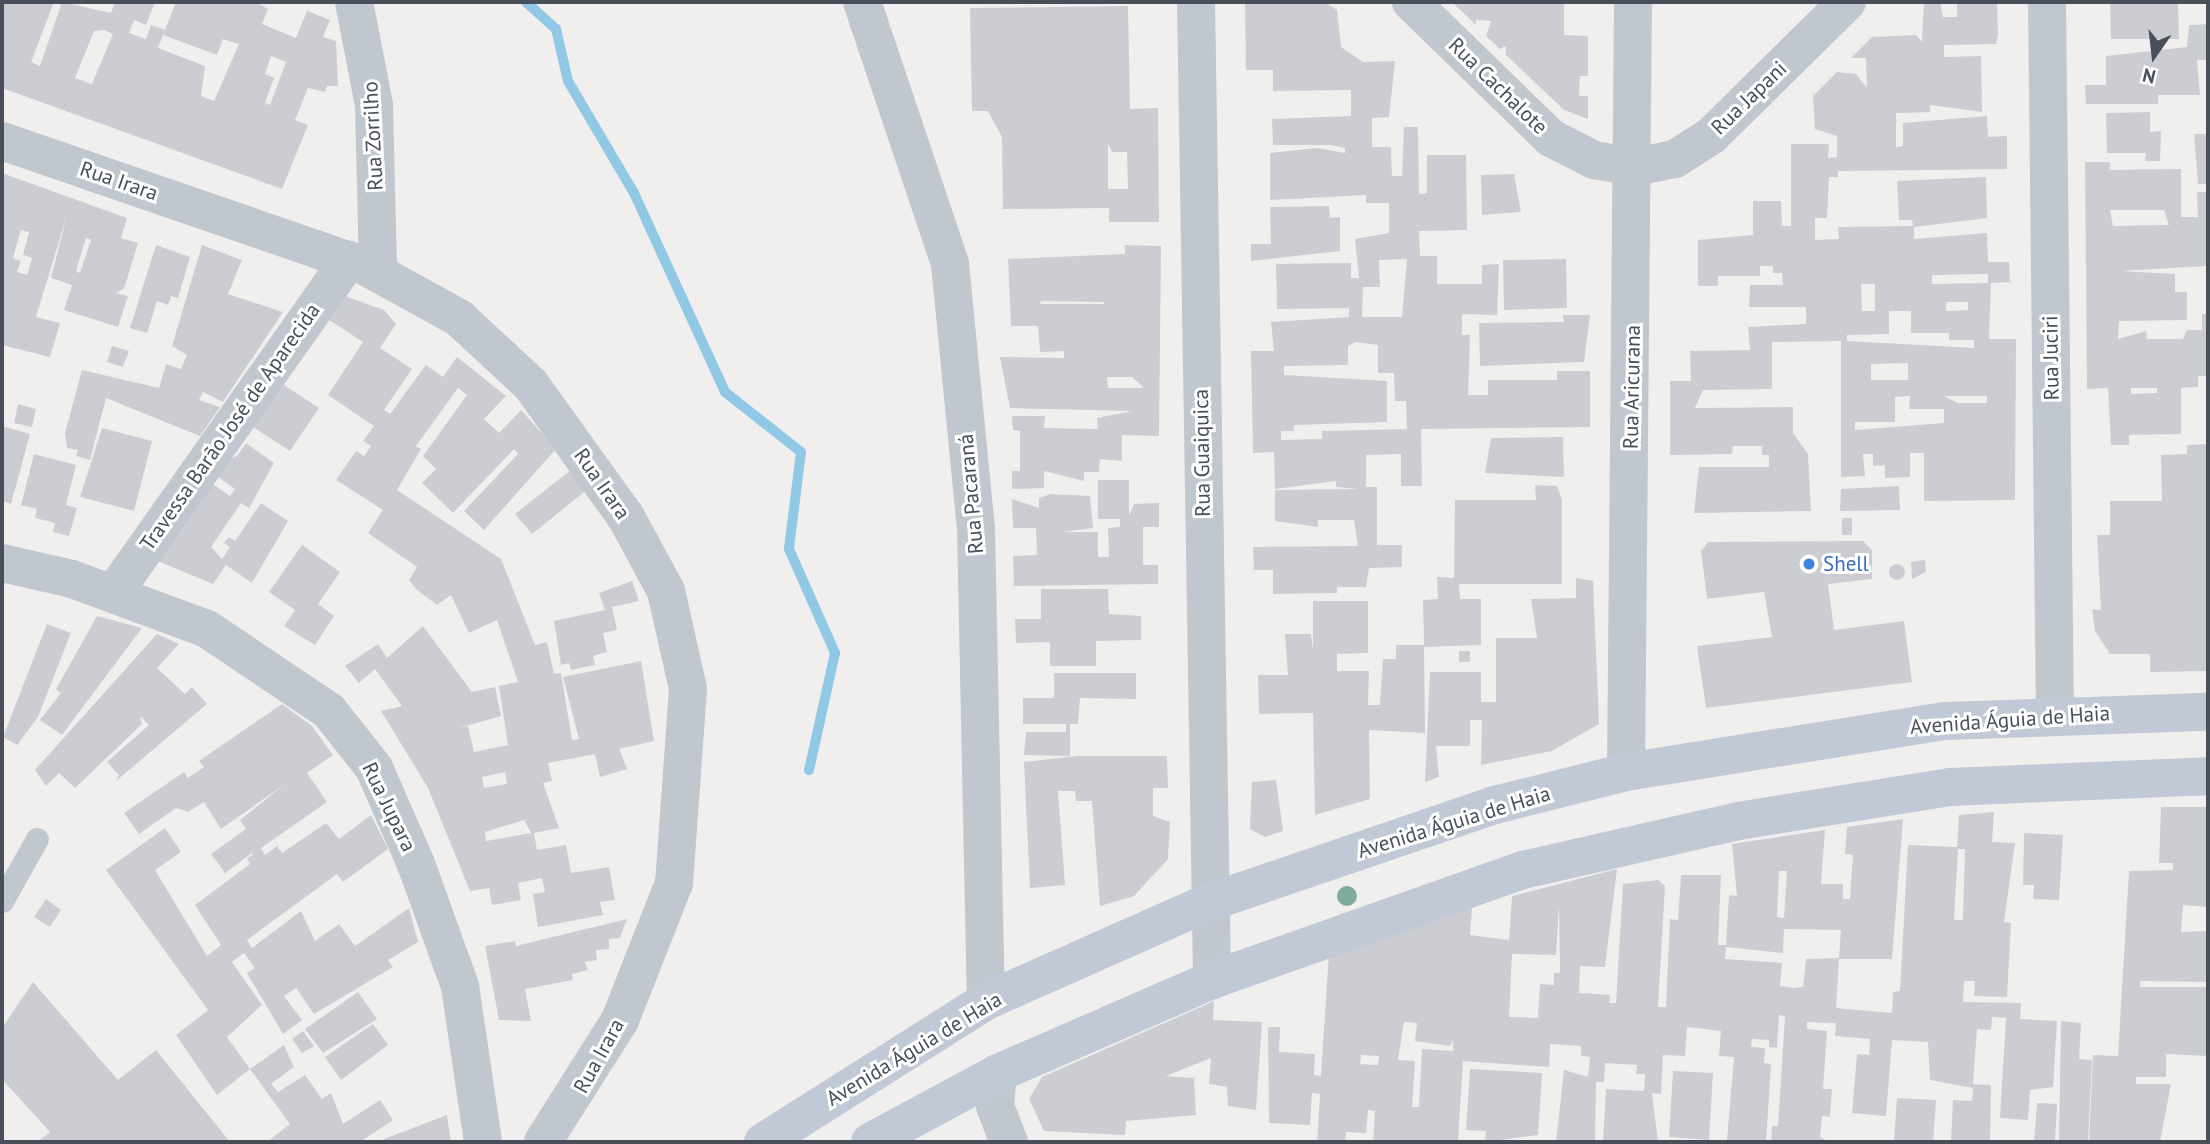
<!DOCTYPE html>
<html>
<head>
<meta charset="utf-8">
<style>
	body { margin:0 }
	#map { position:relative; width:2210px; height:1144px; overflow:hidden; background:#f1efee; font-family:"PT Sans",sans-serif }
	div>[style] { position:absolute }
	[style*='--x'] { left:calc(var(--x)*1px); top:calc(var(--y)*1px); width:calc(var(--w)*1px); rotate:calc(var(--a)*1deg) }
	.stream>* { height:10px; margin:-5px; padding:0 5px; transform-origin:5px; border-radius:5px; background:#90c8e5 }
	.building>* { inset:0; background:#cccdd3 }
	.round { border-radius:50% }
	.service>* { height:23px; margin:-11.5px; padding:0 11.5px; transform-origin:11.5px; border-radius:11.5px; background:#c0c7cf }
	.minor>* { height:38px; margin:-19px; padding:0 19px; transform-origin:19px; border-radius:19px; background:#c0c7cf }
	.secondary>* { height:38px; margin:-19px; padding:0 19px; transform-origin:19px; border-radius:19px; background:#c2c9d6 }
	.trees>* { width:20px; height:20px; margin:-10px; border-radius:50%; background:#7dac9a }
	.dots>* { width:19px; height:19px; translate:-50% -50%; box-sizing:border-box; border:4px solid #fff; border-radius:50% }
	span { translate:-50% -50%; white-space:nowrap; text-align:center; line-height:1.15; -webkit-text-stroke:6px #fff; paint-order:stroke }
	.street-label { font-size:21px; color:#484f5a }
	.shop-label { font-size:21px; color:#366cbe }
	.left { translate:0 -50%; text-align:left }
	.frame { position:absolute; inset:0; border:4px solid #484f5a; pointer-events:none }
	.north { position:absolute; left:2119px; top:21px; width:70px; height:70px; -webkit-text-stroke:5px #fff; paint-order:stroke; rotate:194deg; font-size:19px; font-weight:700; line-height:28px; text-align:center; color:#484f5a }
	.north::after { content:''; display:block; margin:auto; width:24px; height:32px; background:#484f5a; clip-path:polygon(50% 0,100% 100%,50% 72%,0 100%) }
</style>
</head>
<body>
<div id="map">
	<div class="stream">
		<div style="--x:526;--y:2;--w:40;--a:42"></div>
		<div style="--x:556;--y:29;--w:53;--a:77"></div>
		<div style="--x:568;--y:81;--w:130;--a:59.5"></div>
		<div style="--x:634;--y:193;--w:219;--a:65.4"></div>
		<div style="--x:725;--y:392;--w:97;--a:38.3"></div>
		<div style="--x:801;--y:452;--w:98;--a:97.1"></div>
		<div style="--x:789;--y:549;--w:114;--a:66.1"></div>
		<div style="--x:835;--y:653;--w:120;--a:102.5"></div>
	</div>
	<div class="building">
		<div style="clip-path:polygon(evenodd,2px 2px,54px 2px,31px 62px,40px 66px,62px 2px,111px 13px,115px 2px,155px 2px,146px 25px,134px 20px,129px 33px,146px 39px,151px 25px,165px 30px,176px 2px,256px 2px,268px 9px,262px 24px,296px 38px,307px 11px,330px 20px,323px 37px,336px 41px,338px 86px,327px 86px,325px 92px,308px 88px,295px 120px,308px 125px,282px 189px,2px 88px,2px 2px,104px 30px,113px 34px,92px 84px,75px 78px,94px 31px,104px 30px,2px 2px,163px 35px,217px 55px,223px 39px,239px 44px,214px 101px,201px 96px,205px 66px,158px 48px,163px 35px,2px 2px,271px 56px,286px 62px,270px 105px,265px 103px,274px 78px,265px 74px,271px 56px)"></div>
		<div style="clip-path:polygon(evenodd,1245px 2px,1324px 2px,1337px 10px,1341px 47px,1363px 62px,1395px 61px,1389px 117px,1372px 118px,1372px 147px,1391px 147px,1392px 176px,1402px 176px,1404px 127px,1418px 127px,1419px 194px,1427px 193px,1427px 155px,1466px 155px,1467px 230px,1419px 231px,1420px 256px,1437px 256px,1437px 284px,1482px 284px,1482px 265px,1499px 264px,1497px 315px,1462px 314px,1462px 335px,1470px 335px,1468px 395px,1488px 395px,1488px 380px,1557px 380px,1557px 371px,1590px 371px,1590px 427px,1421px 429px,1422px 486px,1401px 486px,1401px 454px,1366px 455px,1366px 487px,1377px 487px,1377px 545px,1402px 545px,1402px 567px,1369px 568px,1366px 587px,1337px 587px,1337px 593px,1273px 594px,1273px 570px,1254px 570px,1253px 547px,1358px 546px,1354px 520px,1318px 520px,1318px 527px,1275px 521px,1275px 490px,1359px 489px,1336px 487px,1336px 481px,1275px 489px,1274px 452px,1253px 453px,1251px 351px,1274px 351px,1271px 322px,1349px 317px,1349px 308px,1277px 309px,1276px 264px,1351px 263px,1351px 278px,1359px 278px,1355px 239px,1389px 233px,1389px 203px,1366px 203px,1366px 195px,1270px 200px,1270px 153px,1317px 148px,1345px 153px,1345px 148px,1330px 145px,1273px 145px,1272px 119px,1351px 116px,1351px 90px,1273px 91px,1273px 70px,1246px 70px,1245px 2px,1407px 259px,1402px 317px,1362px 317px,1363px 287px,1380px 287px,1379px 260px,1407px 259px,1245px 2px,1356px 342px,1378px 345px,1378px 373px,1394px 373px,1395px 401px,1406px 401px,1407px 429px,1322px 431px,1322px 439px,1281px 440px,1281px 431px,1294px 431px,1294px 425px,1387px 422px,1387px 381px,1284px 375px,1284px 366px,1348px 365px,1348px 346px,1356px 342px)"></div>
		<div style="clip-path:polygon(1452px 2px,1564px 2px,1564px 35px,1588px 36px,1588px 76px,1580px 76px,1579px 96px,1588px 96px,1588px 119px,1564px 110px,1506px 55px,1506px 46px,1500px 49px,1486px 36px,1491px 21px,1476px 20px,1476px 25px)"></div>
		<div style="clip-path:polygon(evenodd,1924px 2px,1940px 2px,1943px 17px,1957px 17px,1957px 2px,1997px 2px,1998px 36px,1996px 44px,1944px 45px,1944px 57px,1981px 56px,1982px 112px,1930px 105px,1930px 112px,1896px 113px,1896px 147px,1903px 146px,1903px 123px,1987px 116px,1988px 137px,2007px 136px,2007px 169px,1838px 171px,1838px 177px,1829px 177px,1827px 218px,1815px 218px,1815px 240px,1839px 239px,1838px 227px,1913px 226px,1912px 220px,1899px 220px,1897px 181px,1986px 177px,1987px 218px,1914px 227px,1914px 239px,1987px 233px,1988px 262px,2009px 262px,2010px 282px,1991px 283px,1989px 339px,2016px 339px,2015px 500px,1924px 501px,1924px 453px,1910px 453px,1910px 477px,1885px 478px,1885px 465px,1873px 466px,1873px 454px,1863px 454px,1865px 476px,1841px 477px,1841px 341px,1772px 342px,1772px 389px,1703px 390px,1695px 408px,1793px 407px,1793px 433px,1808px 454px,1811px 511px,1694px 513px,1699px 467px,1769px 467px,1769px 455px,1762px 455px,1762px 446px,1733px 446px,1732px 454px,1670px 455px,1670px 381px,1691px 381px,1690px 351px,1750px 350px,1748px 327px,1806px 324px,1806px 307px,1749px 307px,1750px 285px,1783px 285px,1782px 273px,1773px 273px,1773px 266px,1760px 266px,1760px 276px,1718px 276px,1718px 286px,1698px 286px,1698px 240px,1753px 235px,1753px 201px,1781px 201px,1782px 226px,1791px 226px,1791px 144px,1829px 144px,1828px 158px,1837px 157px,1837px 136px,1815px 129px,1813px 96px,1837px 72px,1856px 74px,1867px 88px,1866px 58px,1851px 58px,1872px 37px,1916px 35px,1922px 42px,1924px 2px,1988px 274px,1988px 283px,1932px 284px,1932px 275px,1988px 274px,1924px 2px,1861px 284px,1875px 284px,1875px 311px,1862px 311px,1861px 284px,1924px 2px,1946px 302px,1968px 302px,1968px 310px,1946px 311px,1946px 302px,1924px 2px,1889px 311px,1911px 311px,1911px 333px,1949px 333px,1949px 340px,1974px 340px,1974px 348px,1847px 341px,1847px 335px,1889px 334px,1889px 311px,1924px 2px,1908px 363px,1908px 380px,1871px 380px,1871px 364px,1908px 363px,1924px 2px,1910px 396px,1909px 409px,1944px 409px,1944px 423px,1855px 430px,1855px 422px,1895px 422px,1895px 397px,1910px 396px,1924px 2px,1944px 396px,1987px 396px,1987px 403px,1958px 403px,1944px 396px)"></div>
		<div style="clip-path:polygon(2110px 2px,2178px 2px,2179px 39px,2111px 39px)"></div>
		<div style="clip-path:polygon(evenodd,1128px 6px,1130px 109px,1158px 108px,1159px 222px,1109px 222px,1109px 208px,1003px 209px,1002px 137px,988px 111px,972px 111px,970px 8px,1128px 6px,1108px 143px,1112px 152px,1127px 152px,1128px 189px,1108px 189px,1108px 143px)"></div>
		<div style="clip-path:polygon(2208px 24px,2208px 60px,2197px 60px,2200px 95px,2158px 95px,2158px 104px,2086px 104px,2085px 85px,2106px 85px,2106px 56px,2187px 47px,2189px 25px)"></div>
		<div style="clip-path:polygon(2150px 112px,2150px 132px,2161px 131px,2160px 161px,2145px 161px,2146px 153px,2107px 153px,2106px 113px)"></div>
		<div style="clip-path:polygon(2194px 134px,2208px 134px,2208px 184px,2198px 184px)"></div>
		<div style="clip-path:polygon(evenodd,2085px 162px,2110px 162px,2110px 170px,2181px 169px,2181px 217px,2198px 217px,2197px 192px,2208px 192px,2207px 266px,2120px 271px,2175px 274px,2175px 292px,2187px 292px,2187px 320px,2119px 321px,2118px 339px,2146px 331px,2147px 339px,2183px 339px,2187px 330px,2202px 330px,2202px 314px,2208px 314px,2206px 376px,2198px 376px,2198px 387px,2181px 388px,2181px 434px,2129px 435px,2129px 445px,2111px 445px,2108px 388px,2087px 389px,2085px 162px,2110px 210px,2164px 210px,2169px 225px,2113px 226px,2110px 210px,2085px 162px,2131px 388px,2157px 388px,2157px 393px,2131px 394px,2131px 388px)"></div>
		<div style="clip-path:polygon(evenodd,2px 173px,127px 218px,121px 238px,138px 243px,124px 289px,116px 293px,128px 296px,118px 327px,64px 310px,72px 285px,51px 278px,67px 215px,36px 317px,60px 323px,50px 357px,2px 345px,2px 173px,21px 230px,29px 232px,23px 255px,32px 258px,27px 275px,17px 272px,21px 261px,13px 258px,21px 230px,2px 173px,86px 238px,91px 240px,80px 273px,76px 271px,86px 238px)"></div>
		<div style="clip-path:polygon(1514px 174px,1521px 212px,1482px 215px,1481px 175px)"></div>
		<div style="clip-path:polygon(1329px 206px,1330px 218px,1340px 217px,1340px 251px,1251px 261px,1251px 244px,1271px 244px,1270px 207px)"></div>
		<div style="clip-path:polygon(156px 245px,190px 257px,178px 298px,171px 296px,168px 305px,157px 301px,147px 333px,130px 328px)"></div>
		<div style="clip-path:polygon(202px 245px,242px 260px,228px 294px,283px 312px,223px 402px,203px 392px,199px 400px,220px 407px,200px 436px,106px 398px,90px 460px,76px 456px,78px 450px,67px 448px,65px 433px,82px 370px,159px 388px,166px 364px,181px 369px,187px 355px,172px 346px)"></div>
		<div style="clip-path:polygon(evenodd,1125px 245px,1161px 246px,1159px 436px,1122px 435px,1122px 461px,1100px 459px,1099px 472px,1084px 472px,1084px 481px,1044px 471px,1044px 488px,1012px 489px,1012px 471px,1020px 471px,1020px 431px,1013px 430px,1012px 416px,1045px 416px,1044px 428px,1098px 429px,1097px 418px,1132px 411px,1010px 408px,1000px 357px,1064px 358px,1064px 351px,1040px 352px,1038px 326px,1011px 326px,1008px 259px,1125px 254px,1125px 245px,1041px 301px,1104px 302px,1104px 304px,1040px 304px,1041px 301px,1125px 245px,1107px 377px,1132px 377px,1144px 388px,1108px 388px,1107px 377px)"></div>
		<div style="clip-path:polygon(1566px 259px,1567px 308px,1504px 310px,1503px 260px)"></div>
		<div style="clip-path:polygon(evenodd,331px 291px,384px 310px,396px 324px,380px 348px,412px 369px,384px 410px,390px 414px,426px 365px,443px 377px,457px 357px,506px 396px,484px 419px,499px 433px,521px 410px,556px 449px,484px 530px,464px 511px,518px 454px,514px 449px,453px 513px,422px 483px,436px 469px,423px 456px,467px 395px,458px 388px,416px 446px,421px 449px,397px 490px,501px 559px,535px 645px,547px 642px,554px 674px,561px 673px,572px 740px,579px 739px,563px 677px,641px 661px,654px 741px,619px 749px,627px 769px,600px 777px,595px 754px,548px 763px,552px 781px,543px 783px,559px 828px,534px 833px,537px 850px,566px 845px,571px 873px,609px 867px,615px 900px,600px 902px,603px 915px,538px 927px,533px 894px,545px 892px,542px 878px,518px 883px,521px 900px,492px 905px,489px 888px,470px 891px,428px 788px,381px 711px,402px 706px,375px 669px,359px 683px,345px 666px,378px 644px,387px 658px,423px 626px,472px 692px,495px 687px,501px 716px,452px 730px,468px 726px,474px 752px,508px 745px,499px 686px,518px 682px,497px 620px,469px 633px,451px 595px,437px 605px,417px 590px,409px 580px,417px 567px,368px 533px,383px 510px,336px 480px,356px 451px,364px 456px,371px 446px,363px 441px,374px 426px,328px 395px,363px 342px,317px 312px,331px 291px,505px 772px,507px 784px,484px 788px,482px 777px,505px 772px,331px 291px,524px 820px,531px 833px,486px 841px,485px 832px,475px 835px,524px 820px)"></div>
		<div style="clip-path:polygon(1563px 315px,1590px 315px,1584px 362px,1480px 366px,1479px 323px,1564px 322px)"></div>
		<div style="clip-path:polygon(112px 346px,129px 351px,123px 367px,107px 362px)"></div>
		<div style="clip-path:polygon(275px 379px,319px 408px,290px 451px,245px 422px)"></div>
		<div style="clip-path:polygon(18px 404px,36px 409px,32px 427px,14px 423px)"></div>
		<div style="clip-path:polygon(2px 426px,30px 434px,11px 504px,2px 501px)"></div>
		<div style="clip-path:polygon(102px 428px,152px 441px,134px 511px,80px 497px)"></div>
		<div style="clip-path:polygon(1563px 437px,1564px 477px,1485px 473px,1491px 438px)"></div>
		<div style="clip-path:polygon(246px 443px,274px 463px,249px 508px,241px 503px,211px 547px,222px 559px,230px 547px,224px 543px,229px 537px,235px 541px,261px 503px,288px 521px,252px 583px,226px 565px,213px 584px,148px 557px,207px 480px,230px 496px,235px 489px,208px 470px,237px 456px)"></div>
		<div style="clip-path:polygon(2208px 444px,2208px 671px,2150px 672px,2150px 654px,2110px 654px,2095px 631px,2092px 609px,2101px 610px,2097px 535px,2110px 535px,2110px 501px,2162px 501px,2161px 455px,2187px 454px,2187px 445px)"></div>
		<div style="clip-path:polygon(34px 454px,76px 465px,66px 505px,77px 508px,69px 536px,53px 532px,55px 523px,35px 518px,37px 509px,21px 505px)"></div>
		<div style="clip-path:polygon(572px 469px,588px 489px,532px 534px,515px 514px)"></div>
		<div style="clip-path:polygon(1098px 480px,1129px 480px,1129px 516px,1134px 504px,1159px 503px,1159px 527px,1143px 527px,1143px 565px,1158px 565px,1158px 584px,1014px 586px,1013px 556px,1037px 555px,1036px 528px,1013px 528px,1012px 499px,1039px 508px,1039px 498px,1051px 494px,1090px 496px,1093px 528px,1063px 532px,1098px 532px,1098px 557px,1109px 557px,1108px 528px,1120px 527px,1120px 519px,1098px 519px)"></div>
		<div style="clip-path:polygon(1535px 485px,1557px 486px,1562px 500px,1562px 584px,1459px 584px,1460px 599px,1481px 599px,1481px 645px,1424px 647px,1425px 733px,1369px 730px,1370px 799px,1315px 815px,1313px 713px,1259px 714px,1258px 675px,1288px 675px,1285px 634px,1311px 634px,1313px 650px,1313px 601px,1368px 601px,1368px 653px,1337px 654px,1337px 671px,1369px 671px,1368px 705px,1380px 705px,1383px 659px,1396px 659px,1396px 645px,1424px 645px,1423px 600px,1438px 599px,1437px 577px,1454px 578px,1455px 500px,1536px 500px)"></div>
		<div style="clip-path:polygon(1899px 486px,1900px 510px,1840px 511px,1841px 489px)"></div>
		<div style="clip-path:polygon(1842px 518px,1852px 518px,1852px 535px,1842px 535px)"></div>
		<div style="clip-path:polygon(1863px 541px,1872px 550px,1872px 579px,1828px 584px,1834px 630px,1904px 621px,1912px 682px,1706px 708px,1697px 646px,1772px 637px,1764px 592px,1707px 599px,1701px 551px,1708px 542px)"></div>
		<div style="clip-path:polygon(302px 545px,340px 572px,318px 604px,334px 616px,315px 645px,284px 626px,295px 610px,269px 592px)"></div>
		<div style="clip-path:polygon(1925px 560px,1926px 572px,1912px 579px,1911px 562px)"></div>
		<div class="round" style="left:1889px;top:564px;width:16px;height:16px"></div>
		<div style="clip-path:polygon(1576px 578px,1593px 581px,1599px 724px,1552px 751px,1481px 765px,1482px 720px,1470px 720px,1470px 746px,1436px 746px,1439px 777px,1425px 782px,1430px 672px,1481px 672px,1481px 702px,1496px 702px,1496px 638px,1537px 638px,1531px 599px,1576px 598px)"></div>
		<div style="clip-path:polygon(632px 581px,639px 601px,612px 607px,617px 630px,603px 633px,607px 652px,593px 656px,595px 665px,571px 670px,569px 663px,561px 665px,554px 621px,605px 610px,599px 593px)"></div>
		<div style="clip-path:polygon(1041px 589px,1108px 589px,1109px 614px,1141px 616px,1141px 640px,1096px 641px,1096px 666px,1050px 666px,1050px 642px,1016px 643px,1015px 619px,1041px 619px)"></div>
		<div style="clip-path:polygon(97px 616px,142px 628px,62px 735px,40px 720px,61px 693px,56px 689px)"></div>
		<div style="clip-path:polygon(47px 624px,71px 633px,38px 717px,17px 745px,3px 737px)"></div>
		<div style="clip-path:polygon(157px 634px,179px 644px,157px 668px,185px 694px,192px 687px,207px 704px,116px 781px,119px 775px,107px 762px,149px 725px,140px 716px,142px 724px,75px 788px,59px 773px,46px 786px,35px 770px)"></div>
		<div style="clip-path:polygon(1459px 651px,1470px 651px,1470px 662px,1459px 662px)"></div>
		<div style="clip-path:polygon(1054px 673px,1136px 673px,1136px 699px,1080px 698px,1078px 724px,1070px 724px,1070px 756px,1024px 755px,1026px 732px,1066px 732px,1066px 724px,1023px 724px,1023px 698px,1054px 698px)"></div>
		<div style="clip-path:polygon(282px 704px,312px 726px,333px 755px,307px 773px,327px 802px,261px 848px,265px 855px,277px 846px,282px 853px,326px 823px,339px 839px,371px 815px,388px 849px,343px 882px,337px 874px,247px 940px,252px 948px,301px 911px,315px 941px,339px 924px,355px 946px,409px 908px,418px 942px,388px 960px,393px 967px,314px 1014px,296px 988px,284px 996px,302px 1020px,283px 1034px,247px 973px,255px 968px,244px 953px,232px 962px,262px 1005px,227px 1037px,250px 1069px,284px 1045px,294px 1067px,271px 1084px,278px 1092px,305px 1075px,322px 1099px,331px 1093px,343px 1124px,380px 1100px,393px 1120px,360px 1142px,267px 1142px,290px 1124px,250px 1069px,217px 1095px,176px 1035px,208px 1010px,106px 870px,165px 828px,181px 852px,155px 870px,207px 956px,221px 945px,195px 905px,250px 864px,247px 858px,253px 855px,252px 853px,225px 873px,211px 854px,246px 829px,240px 820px,285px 784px,221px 829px,204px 802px,188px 812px,176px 808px,139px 834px,124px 813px,184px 772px,188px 778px,204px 767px,199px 761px)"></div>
		<div style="clip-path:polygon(1077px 756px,1167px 756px,1168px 788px,1153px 788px,1153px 816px,1170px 822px,1168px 859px,1134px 896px,1100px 906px,1092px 801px,1076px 801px,1075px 791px,1058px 791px,1065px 885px,1030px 888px,1024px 762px)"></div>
		<div style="clip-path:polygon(1276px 780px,1283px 831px,1265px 837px,1250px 829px,1252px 782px)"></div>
		<div style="clip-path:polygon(2161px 807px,2208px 807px,2208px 907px,2183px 905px,2181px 932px,2208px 931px,2208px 982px,2140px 981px,2140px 987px,2208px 987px,2208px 1056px,2166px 1054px,2166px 1077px,2136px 1077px,2136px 1084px,2171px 1084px,2160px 1142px,2089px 1142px,2093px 1055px,2118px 1056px,2129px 871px,2173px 870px,2173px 863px,2159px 863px)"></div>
		<div style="clip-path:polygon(evenodd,1994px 812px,1992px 842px,2015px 843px,2004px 922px,2011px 923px,2007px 997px,1974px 996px,1975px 981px,1964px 981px,1963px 1002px,2021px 1003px,2020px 1019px,2057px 1021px,2053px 1087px,2030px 1090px,2028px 1120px,2000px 1118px,2006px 1018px,1992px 1017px,1991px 1030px,1977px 1029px,1973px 1084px,1991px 1085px,1990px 1142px,1951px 1142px,1953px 1100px,1972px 1101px,1973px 1088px,1930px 1080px,1928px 1042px,1892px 1040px,1886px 1116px,1852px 1113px,1857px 1054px,1869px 1055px,1870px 1039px,1835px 1036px,1836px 1023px,1807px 1022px,1807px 1029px,1827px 1031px,1823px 1089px,1832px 1089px,1830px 1117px,1822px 1116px,1820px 1137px,1829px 1142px,1771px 1142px,1772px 1126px,1778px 1126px,1785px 1016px,1779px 1015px,1777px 1048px,1769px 1047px,1769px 1040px,1752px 1039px,1751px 1047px,1765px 1048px,1764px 1063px,1771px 1064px,1766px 1142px,1727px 1140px,1734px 1057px,1719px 1056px,1721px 1031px,1687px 1027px,1685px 1056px,1663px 1055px,1661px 1094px,1652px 1093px,1658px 1142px,1603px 1142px,1606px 1089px,1644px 1091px,1645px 1074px,1636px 1074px,1637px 1065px,1605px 1063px,1604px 1082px,1596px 1082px,1595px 1142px,1556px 1142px,1564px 1070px,1588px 1077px,1590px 1057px,1581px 1056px,1581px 1046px,1550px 1044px,1549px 1067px,1463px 1061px,1458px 1142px,1373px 1142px,1375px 1111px,1368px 1110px,1366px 1133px,1346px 1132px,1345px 1142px,1317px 1142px,1320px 1094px,1312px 1093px,1310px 1125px,1269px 1123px,1268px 1027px,1280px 1027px,1279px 1052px,1315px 1054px,1314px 1075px,1321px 1076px,1329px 952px,1472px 908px,1470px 935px,1509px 940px,1512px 896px,1617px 869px,1605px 967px,1580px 966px,1579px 993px,1610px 995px,1609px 1003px,1616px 1003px,1623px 884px,1658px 880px,1665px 886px,1658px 1007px,1666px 1007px,1670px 919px,1678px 920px,1681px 875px,1721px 875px,1718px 945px,1726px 945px,1729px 895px,1737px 896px,1732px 844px,1825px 830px,1821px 884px,1843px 884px,1843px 899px,1850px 899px,1853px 855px,1845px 854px,1847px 827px,1903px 819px,1892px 959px,1839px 959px,1841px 930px,1784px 929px,1783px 953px,1726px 947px,1725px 959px,1782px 963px,1780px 986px,1793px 988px,1803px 987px,1806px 959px,1839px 958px,1836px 1008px,1892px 1013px,1893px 992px,1900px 991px,1908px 845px,1957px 847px,1959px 815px,1994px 812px,1958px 849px,1965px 849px,1963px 920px,1954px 920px,1958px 849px,1994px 812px,1779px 871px,1787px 871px,1784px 918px,1777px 917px,1779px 871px,1994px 812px,1559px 906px,1560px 973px,1554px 973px,1554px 985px,1540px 984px,1538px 1018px,1509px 1017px,1512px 954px,1556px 955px,1559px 906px,1994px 812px,1404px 1022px,1417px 1023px,1415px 1041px,1450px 1046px,1453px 1040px,1453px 1051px,1422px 1049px,1419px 1107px,1412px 1107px,1415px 1061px,1398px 1060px,1404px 1022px,1994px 812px,1361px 1055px,1379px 1056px,1378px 1065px,1360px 1064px,1361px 1055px)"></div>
		<div style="clip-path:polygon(2024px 833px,2063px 835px,2059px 900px,2033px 899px,2034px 885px,2023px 885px)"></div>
		<div style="clip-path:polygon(46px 899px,61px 910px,50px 927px,34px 917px)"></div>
		<div style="clip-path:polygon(627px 919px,620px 938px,609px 939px,609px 949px,596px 950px,597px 960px,585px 962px,588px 970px,572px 974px,573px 980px,525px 989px,531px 1021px,499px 1020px,485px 946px,515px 941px,516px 946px)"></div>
		<div style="clip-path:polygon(33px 982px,118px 1080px,156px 1050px,230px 1142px,37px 1142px,50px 1132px,2px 1079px,2px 1028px)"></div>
		<div style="clip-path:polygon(358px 992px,377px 1019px,323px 1053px,305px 1029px)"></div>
		<div style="clip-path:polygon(1214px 1001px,1213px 1020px,1262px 1022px,1256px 1110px,1228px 1106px,1227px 1087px,1209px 1084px,1211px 1058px,1166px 1076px,1194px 1078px,1196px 1115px,1126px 1121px,1125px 1135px,1044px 1131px,1029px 1099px,1042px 1077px)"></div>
		<div style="clip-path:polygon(2061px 1021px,2081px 1023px,2079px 1059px,2092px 1060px,2088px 1142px,2059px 1142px)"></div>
		<div style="clip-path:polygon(373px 1024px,388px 1045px,341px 1080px,325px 1057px)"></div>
		<div style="clip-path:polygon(303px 1031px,314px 1046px,302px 1053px,292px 1039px)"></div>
		<div style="clip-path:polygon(1470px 1069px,1542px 1073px,1538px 1135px,1485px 1142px,1486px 1131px,1466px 1130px)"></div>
		<div style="clip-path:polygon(1673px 1071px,1713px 1073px,1709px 1140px,1669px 1137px)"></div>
		<div style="clip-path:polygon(1897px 1098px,1936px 1100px,1933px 1142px,1894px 1142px)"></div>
		<div style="clip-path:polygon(2037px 1103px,2057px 1104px,2055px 1142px,2034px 1142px)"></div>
		<div style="clip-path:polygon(447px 1115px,451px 1142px,381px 1142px,384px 1139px)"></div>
	</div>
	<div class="service">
		<div style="--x:2;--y:901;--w:71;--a:-60.6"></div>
	</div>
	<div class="minor">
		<div style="--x:354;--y:2;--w:105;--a:79"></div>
		<div style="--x:374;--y:105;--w:168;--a:88.6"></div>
		<div style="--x:862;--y:2;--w:276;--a:71.4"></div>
		<div style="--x:950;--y:264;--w:266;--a:84.4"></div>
		<div style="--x:976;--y:529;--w:472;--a:88.8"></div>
		<div style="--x:1196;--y:2;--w:978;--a:89.06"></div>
		<div style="--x:1411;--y:2;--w:195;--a:44.2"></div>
		<div style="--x:1551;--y:138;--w:48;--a:27.1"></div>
		<div style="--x:1594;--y:160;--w:42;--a:9.7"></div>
		<div style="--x:1635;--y:167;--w:41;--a:-11.3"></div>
		<div style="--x:1675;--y:159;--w:43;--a:-32.6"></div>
		<div style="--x:1711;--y:136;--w:191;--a:-44.6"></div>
		<div style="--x:2047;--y:2;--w:711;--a:89.36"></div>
		<div style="--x:2;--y:141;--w:382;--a:19"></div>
		<div style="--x:363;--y:265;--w:110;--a:28.9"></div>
		<div style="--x:459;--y:318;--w:98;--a:42.9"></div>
		<div style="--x:531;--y:385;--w:163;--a:54.3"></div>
		<div style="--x:626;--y:517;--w:84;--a:61.6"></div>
		<div style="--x:666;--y:591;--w:100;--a:77.3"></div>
		<div style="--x:688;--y:689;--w:195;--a:94.1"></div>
		<div style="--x:674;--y:883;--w:147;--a:111.5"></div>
		<div style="--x:620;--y:1020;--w:144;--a:122.3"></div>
		<div style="--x:2;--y:563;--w:72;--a:12.9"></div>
		<div style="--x:72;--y:579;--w:144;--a:20.3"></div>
		<div style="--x:207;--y:629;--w:147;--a:33.9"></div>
		<div style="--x:329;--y:711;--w:73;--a:51.7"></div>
		<div style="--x:374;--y:768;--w:105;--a:66.4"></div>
		<div style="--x:416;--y:864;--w:130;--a:70.2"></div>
		<div style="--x:460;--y:986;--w:158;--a:81.6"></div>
		<div style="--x:113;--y:594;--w:409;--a:-54.8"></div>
		<div style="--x:1626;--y:772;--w:770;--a:-89.48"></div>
		<div style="--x:998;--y:1073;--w:33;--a:95"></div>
		<div style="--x:995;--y:1106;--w:39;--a:69"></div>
	</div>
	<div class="secondary">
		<div style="--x:763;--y:1142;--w:264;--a:-32.3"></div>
		<div style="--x:986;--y:1001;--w:242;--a:-23.9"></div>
		<div style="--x:1207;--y:903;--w:304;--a:-18.8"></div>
		<div style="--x:1495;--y:805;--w:135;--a:-14.1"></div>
		<div style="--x:1626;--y:772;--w:324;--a:-9.1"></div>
		<div style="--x:1946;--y:721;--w:262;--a:-2"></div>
		<div style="--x:870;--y:1142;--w:145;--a:-28.3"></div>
		<div style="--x:998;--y:1073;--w:233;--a:-23.5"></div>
		<div style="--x:1212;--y:980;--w:330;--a:-19.5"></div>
		<div style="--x:1523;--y:870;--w:221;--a:-12.8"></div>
		<div style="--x:1738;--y:821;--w:215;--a:-9.1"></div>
		<div style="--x:1950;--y:787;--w:258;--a:-2.4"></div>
	</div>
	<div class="trees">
		<div style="left:1347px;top:896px"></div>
	</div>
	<div class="dots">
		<div style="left:1809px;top:564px;background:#3f7fe0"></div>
	</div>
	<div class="street-label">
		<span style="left:1498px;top:86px;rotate:44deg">Rua Cachalote</span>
		<span style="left:1749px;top:98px;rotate:-44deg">Rua Japani</span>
		<span style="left:373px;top:136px;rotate:-93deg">Rua Zorrilho</span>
		<span style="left:119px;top:181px;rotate:19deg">Rua Irara</span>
		<span style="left:2051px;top:358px;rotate:-91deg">Rua Juciri</span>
		<span style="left:1632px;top:387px;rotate:-89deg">Rua Aricurana</span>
		<span style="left:230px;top:427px;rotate:-55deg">Travessa Barão José de Aparecida</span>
		<span style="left:1202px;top:453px;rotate:-91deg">Rua Guaiquica</span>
		<span style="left:602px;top:484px;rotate:55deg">Rua Irara</span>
		<span style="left:971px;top:494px;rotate:-95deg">Rua Pacaraná</span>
		<span style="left:2010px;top:720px;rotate:-4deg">Avenida Águia de Haia</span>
		<span style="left:389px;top:807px;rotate:64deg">Rua Jupara</span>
		<span style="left:1454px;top:822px;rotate:-17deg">Avenida Águia de Haia</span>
		<span style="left:914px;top:1049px;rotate:-31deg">Avenida Águia de Haia</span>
		<span style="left:599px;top:1056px;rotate:-61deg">Rua Irara</span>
	</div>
	<div class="shop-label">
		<span class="left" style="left:1823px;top:564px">Shell</span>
	</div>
	<div class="frame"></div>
	<div class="north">N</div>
</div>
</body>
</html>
